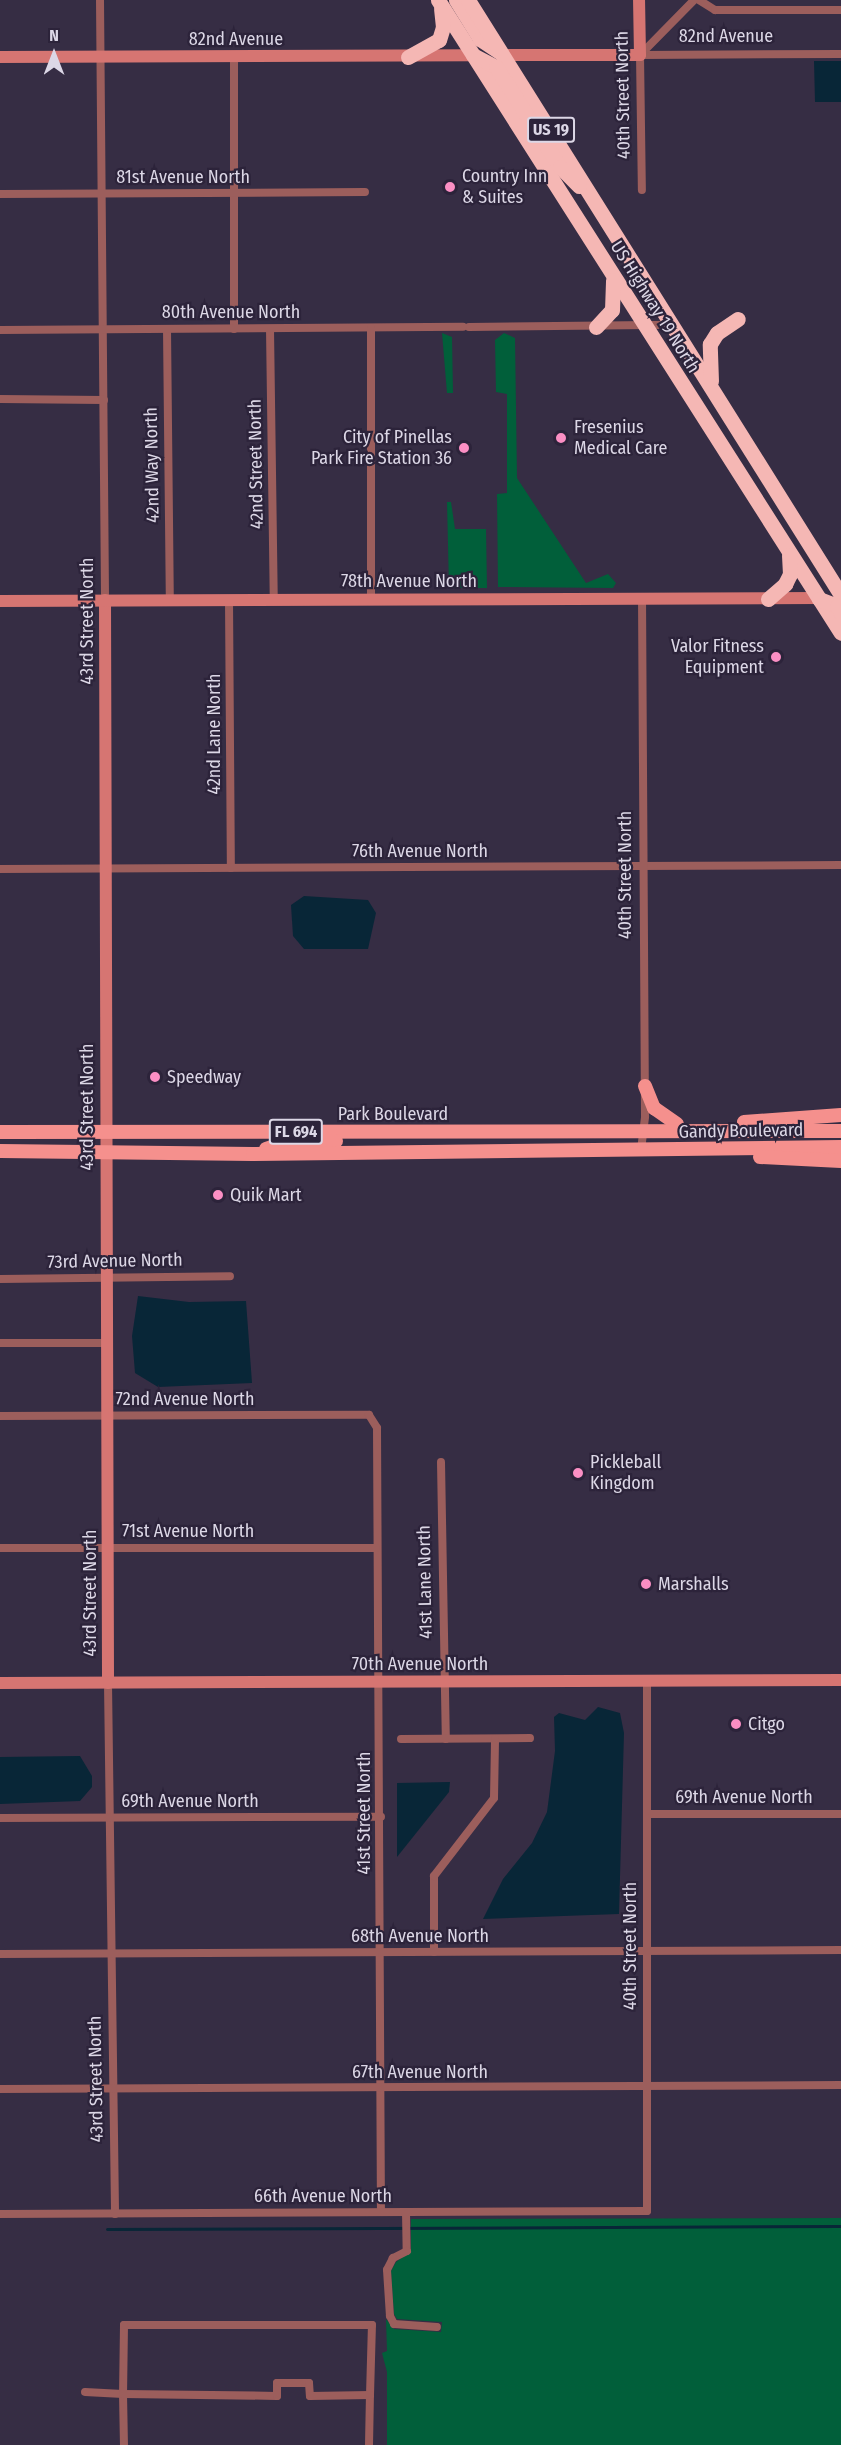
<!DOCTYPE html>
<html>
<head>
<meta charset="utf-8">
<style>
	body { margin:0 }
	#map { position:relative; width:841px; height:2445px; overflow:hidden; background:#362d44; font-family:"Fira Sans Condensed",sans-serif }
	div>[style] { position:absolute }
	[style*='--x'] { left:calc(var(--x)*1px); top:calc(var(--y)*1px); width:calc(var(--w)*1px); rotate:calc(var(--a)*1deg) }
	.green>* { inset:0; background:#015f3a }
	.water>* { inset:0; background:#082637 }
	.stream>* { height:3px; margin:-1.5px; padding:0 1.5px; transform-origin:1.5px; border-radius:1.5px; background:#082637 }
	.street>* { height:8px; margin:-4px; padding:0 4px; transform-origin:4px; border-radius:4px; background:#9c5e5c }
	.secondary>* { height:12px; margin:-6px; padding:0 6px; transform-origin:6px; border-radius:6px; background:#d67572 }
	.primary>* { height:14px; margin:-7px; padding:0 7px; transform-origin:7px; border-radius:7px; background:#f5908d }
	.highway>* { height:15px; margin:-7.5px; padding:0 7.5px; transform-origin:7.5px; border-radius:7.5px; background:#f5b7b4 }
	.dots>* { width:16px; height:16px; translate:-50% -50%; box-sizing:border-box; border:3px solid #2c233a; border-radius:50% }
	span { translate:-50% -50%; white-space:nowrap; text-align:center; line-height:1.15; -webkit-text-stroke:4.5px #2c233a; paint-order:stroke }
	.shield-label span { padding:2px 4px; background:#2c233a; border:2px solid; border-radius:4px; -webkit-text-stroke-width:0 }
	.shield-label { font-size:16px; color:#dcd7e6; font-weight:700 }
	.street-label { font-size:18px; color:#dcd7e6 }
	.poi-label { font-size:18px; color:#dcd7e6 }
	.left { translate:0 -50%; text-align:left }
	.right { translate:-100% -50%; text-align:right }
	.north { position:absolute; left:24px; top:24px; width:60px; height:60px; -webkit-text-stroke:4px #2c233a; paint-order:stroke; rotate:0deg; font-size:16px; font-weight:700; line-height:24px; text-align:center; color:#dcd7e6 }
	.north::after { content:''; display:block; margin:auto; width:21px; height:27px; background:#dcd7e6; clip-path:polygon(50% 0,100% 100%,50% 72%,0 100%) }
</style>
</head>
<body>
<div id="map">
	<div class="green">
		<div style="clip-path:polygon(442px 333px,452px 337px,453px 393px,447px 393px)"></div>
		<div style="clip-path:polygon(504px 333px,515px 338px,517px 478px,586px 583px,608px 574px,616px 583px,613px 588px,498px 587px,497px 494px,507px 493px,507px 394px,496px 392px,495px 340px)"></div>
		<div style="clip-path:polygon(447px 502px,451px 502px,455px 529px,486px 529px,487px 588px,449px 588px)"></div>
		<div style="clip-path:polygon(841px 2218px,841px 2445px,387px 2445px,387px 2372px,382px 2353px,387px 2351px,386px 2319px,394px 2329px,441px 2332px,442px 2322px,397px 2319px,394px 2314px,391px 2271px,396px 2262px,411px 2251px,411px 2219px)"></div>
	</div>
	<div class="water">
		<div style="clip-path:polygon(814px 61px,841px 61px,841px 102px,815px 102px)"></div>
		<div style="clip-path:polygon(304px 896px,368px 900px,376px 913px,368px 949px,304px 949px,293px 936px,291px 905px)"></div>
		<div style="clip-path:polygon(138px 1296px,189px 1302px,246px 1301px,252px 1383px,158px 1387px,135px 1373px,132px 1336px)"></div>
		<div style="clip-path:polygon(598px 1707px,620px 1713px,624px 1733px,619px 1914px,483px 1919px,503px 1879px,532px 1843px,547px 1812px,555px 1751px,554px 1717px,559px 1713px,585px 1720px)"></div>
		<div style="clip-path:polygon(80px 1756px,92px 1776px,92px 1787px,80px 1801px,0 1804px,0 1757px)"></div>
		<div style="clip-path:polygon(450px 1782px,449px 1792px,397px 1857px,397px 1783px)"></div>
	</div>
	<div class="stream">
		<div style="--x:107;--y:2229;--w:734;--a:-0.23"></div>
	</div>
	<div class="street">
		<div style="--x:100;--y:0;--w:600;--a:89.52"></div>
		<div style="--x:699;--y:0;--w:19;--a:32"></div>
		<div style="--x:715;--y:10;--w:126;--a:0"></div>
		<div style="--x:640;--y:55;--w:201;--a:-0.3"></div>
		<div style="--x:640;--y:55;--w:135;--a:89.2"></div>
		<div style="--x:640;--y:55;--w:77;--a:-45.5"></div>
		<div style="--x:234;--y:57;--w:272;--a:90"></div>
		<div style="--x:0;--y:194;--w:365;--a:-0.3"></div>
		<div style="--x:469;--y:327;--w:205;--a:-0.6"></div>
		<div style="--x:167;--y:329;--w:271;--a:89.4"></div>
		<div style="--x:270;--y:329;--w:271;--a:89.2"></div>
		<div style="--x:0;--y:330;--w:463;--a:-0.4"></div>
		<div style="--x:0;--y:399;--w:104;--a:0.6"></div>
		<div style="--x:229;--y:600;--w:268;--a:89.6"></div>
		<div style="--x:371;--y:600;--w:272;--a:-90"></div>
		<div style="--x:0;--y:869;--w:841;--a:-0.27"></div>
		<div style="--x:641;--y:1150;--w:34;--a:-83"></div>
		<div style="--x:645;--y:1116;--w:517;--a:-90.33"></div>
		<div style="--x:0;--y:1279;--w:230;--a:-0.7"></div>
		<div style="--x:0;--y:1343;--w:107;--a:0"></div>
		<div style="--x:0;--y:1416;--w:369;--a:-0.2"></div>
		<div style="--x:369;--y:1415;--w:15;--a:58"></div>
		<div style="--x:377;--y:1428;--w:784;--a:89.71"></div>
		<div style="--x:441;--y:1462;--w:277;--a:89"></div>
		<div style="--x:0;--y:1548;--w:376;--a:0"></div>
		<div style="--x:108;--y:1683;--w:531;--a:89.24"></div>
		<div style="--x:401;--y:1739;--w:129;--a:-0.4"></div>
		<div style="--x:648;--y:1814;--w:193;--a:0"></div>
		<div style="--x:0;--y:1818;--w:381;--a:-0.2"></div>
		<div style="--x:434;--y:1952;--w:76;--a:-90"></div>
		<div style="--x:434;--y:1876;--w:98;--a:-52.4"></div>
		<div style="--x:494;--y:1798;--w:59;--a:-89"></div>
		<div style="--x:0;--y:1954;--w:841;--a:-0.27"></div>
		<div style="--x:0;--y:2089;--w:841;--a:-0.27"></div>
		<div style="--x:406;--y:2212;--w:39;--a:89"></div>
		<div style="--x:407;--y:2251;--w:16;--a:153"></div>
		<div style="--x:393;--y:2258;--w:13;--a:117"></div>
		<div style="--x:387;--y:2270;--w:46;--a:86.3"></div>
		<div style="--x:390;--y:2316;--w:9;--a:63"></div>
		<div style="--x:394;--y:2324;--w:43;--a:4"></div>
		<div style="--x:0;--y:2214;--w:647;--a:-0.27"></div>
		<div style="--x:647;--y:2211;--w:530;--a:-90"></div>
		<div style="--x:85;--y:2392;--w:38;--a:3"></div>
		<div style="--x:123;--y:2394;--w:51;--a:88.9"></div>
		<div style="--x:369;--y:2445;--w:50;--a:-88.9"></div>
		<div style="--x:370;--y:2395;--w:70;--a:-88.4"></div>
		<div style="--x:372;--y:2325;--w:248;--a:180"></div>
		<div style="--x:124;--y:2325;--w:69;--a:90.8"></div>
		<div style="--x:123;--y:2394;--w:154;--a:0.7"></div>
		<div style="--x:277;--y:2396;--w:13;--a:-90"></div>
		<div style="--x:277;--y:2383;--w:32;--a:0"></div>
		<div style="--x:309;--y:2383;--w:13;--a:86"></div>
		<div style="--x:310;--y:2396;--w:60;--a:-1"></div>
	</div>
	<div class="secondary">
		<div style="--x:504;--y:55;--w:136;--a:0"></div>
		<div style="--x:640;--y:55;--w:55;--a:-91"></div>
		<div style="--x:0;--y:57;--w:473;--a:-0.2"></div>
		<div style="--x:105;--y:600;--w:1083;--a:89.84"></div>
		<div style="--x:0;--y:601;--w:819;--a:-0.21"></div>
		<div style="--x:0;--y:1683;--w:841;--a:-0.2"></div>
	</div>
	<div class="primary">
		<div style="--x:645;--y:1086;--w:24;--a:68"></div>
		<div style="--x:654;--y:1108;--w:28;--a:35"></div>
		<div style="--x:744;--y:1122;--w:97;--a:-4.1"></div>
		<div style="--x:0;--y:1132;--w:841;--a:-0.07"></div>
		<div style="--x:266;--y:1149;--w:26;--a:-18"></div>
		<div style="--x:291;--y:1141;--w:45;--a:0"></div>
		<div style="--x:0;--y:1151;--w:253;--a:0.7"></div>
		<div style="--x:253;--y:1154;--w:588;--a:-0.68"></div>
		<div style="--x:760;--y:1157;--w:81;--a:2.8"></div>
	</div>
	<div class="highway">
		<div style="--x:438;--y:0;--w:750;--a:57.52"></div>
		<div style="--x:456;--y:0;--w:46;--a:58.4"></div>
		<div style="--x:480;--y:39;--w:23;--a:34"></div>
		<div style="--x:468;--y:0;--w:702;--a:57.92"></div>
		<div style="--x:473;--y:55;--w:26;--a:28"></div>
		<div style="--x:496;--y:67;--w:119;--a:57.4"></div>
		<div style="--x:560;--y:167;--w:27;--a:45"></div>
		<div style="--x:408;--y:57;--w:35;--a:-29"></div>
		<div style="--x:439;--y:40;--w:14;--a:-73"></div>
		<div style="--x:443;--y:27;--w:18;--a:-96"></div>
		<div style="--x:596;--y:327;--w:23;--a:-47"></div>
		<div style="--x:612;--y:310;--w:30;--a:-88"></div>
		<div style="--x:711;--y:381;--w:37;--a:-92"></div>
		<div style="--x:710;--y:344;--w:13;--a:-58"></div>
		<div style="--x:717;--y:333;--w:25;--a:-34"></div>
		<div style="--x:768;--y:599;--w:23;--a:-41"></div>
		<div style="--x:785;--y:584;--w:11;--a:-63"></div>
		<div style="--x:790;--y:574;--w:19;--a:-93"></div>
		<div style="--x:819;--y:599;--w:19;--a:21"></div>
		<div style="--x:837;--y:606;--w:8;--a:60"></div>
	</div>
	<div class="dots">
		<div style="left:450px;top:187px;background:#fb8fc4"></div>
		<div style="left:561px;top:438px;background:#fb8fc4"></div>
		<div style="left:464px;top:448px;background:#fb8fc4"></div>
		<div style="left:776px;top:657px;background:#fb8fc4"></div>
		<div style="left:155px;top:1077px;background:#fb8fc4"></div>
		<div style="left:218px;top:1195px;background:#fb8fc4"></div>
		<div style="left:578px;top:1473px;background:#fb8fc4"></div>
		<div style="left:646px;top:1584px;background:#fb8fc4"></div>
		<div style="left:736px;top:1724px;background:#fb8fc4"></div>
	</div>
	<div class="shield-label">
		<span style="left:551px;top:130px">US 19</span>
		<span style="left:296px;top:1132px">FL 694</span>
	</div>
	<div class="street-label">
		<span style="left:726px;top:36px">82nd Avenue</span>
		<span style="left:236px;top:39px">82nd Avenue</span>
		<span style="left:623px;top:95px;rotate:-91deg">40th Street North</span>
		<span style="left:183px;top:177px">81st Avenue North</span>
		<span style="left:655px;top:307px;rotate:58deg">US Highway 19 North</span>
		<span style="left:231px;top:312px">80th Avenue North</span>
		<span style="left:256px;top:464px;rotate:-91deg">42nd Street North</span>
		<span style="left:152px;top:465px;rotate:-91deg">42nd Way North</span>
		<span style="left:409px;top:581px">78th Avenue North</span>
		<span style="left:87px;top:621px;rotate:-90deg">43rd Street North</span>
		<span style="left:214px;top:734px;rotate:-90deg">42nd Lane North</span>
		<span style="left:420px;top:851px">76th Avenue North</span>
		<span style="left:625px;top:875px;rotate:-90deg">40th Street North</span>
		<span style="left:87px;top:1107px;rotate:-90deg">43rd Street North</span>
		<span style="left:393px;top:1114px">Park Boulevard</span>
		<span style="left:741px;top:1131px;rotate:-1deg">Gandy Boulevard</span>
		<span style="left:115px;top:1261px;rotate:-1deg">73rd Avenue North</span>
		<span style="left:185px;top:1399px">72nd Avenue North</span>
		<span style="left:188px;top:1531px">71st Avenue North</span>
		<span style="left:425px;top:1582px;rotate:-91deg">41st Lane North</span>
		<span style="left:90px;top:1593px;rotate:-90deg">43rd Street North</span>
		<span style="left:420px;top:1664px">70th Avenue North</span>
		<span style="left:744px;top:1797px">69th Avenue North</span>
		<span style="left:190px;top:1801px">69th Avenue North</span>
		<span style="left:364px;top:1813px;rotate:-90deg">41st Street North</span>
		<span style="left:420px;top:1936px">68th Avenue North</span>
		<span style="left:630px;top:1946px;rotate:-90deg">40th Street North</span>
		<span style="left:420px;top:2072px">67th Avenue North</span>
		<span style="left:96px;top:2079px;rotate:-91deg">43rd Street North</span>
		<span style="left:323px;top:2196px">66th Avenue North</span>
	</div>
	<div class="poi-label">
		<span class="left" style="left:462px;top:187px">Country Inn<br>&amp; Suites</span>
		<span class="left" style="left:574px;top:438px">Fresenius<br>Medical Care</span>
		<span class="right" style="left:452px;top:448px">City of Pinellas<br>Park Fire Station 36</span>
		<span class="right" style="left:764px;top:657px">Valor Fitness<br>Equipment</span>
		<span class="left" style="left:167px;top:1077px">Speedway</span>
		<span class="left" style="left:230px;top:1195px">Quik Mart</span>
		<span class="left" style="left:590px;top:1473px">Pickleball<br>Kingdom</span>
		<span class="left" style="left:658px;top:1584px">Marshalls</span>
		<span class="left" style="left:748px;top:1724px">Citgo</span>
	</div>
	<div class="north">N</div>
</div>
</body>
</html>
